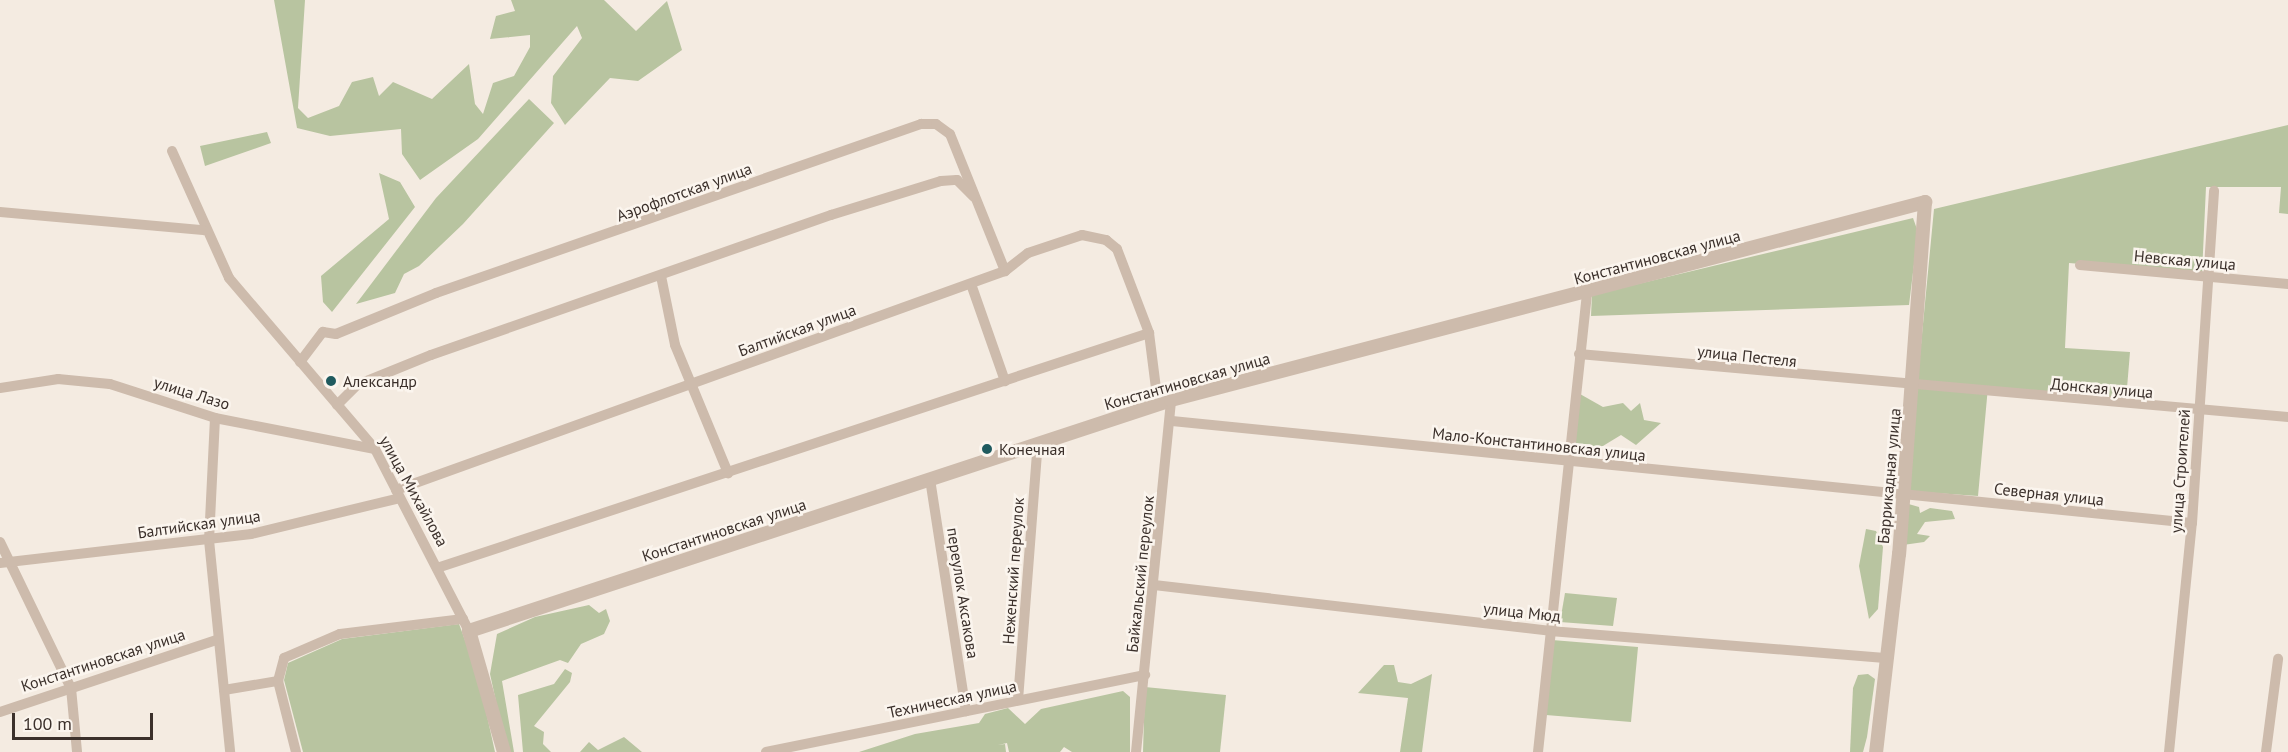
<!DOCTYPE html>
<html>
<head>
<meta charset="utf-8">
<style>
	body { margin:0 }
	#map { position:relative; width:2288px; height:752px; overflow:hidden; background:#f4ebe1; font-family:"PT Sans",sans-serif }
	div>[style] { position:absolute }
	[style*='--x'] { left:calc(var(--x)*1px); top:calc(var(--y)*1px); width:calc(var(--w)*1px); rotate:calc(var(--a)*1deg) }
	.green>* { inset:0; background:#b8c4a0 }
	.minor>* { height:10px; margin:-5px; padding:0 5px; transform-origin:5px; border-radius:5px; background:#cdbbac }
	.tertiary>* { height:14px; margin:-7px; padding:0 7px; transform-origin:7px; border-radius:7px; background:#cdbbac }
	.dots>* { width:16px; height:16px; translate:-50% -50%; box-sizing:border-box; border:3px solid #fbf5ee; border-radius:50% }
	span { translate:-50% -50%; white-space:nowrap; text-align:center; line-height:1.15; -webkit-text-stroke:5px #fbf5ee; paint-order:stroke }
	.street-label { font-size:16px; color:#3b302b }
	.poi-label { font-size:16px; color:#3b302b }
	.left { translate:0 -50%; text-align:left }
	.scale { position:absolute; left:12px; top:713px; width:141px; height:27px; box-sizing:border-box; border:3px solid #3b302b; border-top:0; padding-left:8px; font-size:18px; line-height:21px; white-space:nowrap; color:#3b302b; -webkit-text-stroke:4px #fbf5ee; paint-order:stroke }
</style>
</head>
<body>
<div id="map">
	<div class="green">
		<div style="clip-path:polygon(274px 0,305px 0,298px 108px,308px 118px,339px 106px,352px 82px,373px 77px,379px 96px,393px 82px,432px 99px,469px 64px,475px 104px,483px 114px,493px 83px,514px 76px,530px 47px,530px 35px,490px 39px,496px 16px,515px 11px,511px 0,604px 0,636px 31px,667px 1px,682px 50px,638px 81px,610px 78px,565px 125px,551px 103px,553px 76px,582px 38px,577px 26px,478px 139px,420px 180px,402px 154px,401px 129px,330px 136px,297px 128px)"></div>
		<div style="clip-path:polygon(529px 99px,554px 123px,463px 224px,419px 266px,404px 274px,395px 293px,356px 304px,436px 198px)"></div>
		<div style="clip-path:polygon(2288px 125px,2288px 214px,2279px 213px,2281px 187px,2206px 187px,2202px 274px,2069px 263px,2065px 348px,2130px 352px,2126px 400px,1988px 387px,1978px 496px,1907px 491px,1934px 209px)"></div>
		<div style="clip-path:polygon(267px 132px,271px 143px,205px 166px,200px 146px)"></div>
		<div style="clip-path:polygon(379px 173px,400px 182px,415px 207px,332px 312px,323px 302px,321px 276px,389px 219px)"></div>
		<div style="clip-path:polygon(1913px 218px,1918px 232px,1909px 305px,1591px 316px,1592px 295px)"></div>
		<div style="clip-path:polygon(1580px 394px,1603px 407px,1623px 403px,1631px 411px,1640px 403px,1644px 420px,1661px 423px,1636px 445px,1621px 435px,1598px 449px,1598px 459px,1585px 458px,1573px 454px)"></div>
		<div style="clip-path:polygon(1905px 503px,1919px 507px,1920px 513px,1930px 508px,1952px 511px,1955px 519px,1925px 522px,1917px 534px,1930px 536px,1924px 542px,1903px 545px)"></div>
		<div style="clip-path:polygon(1866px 529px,1876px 531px,1883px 547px,1878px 609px,1869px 619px,1859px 566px)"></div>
		<div style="clip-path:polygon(1565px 593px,1617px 598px,1613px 626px,1560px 622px)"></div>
		<div style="clip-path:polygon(589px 605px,599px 613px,606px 609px,610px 621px,604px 634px,581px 644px,568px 663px,560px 660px,502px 681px,514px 752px,507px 752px,490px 674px,497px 634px,535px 617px)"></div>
		<div style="clip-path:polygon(459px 624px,478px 675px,495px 752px,303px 752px,284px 680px,288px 663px,342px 639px)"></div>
		<div style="clip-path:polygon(1552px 640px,1638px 647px,1631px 722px,1546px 715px)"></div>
		<div style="clip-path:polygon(1384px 665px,1394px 665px,1398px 682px,1411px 684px,1432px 674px,1422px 752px,1400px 752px,1408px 698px,1358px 693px)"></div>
		<div style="clip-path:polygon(565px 669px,572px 673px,570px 682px,534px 726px,544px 732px,543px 744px,551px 752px,523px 752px,518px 695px,554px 684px)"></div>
		<div style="clip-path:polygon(1868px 674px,1875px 679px,1867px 737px,1863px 752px,1850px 752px,1853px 688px,1858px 675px)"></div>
		<div style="clip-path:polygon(1145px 687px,1226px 695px,1220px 752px,1143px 752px)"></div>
		<div style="clip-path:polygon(1123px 691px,1130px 697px,1130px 752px,1072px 752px,1064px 747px,1060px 752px,1009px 752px,1007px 743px,998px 745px,1005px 744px,1006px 752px,859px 752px,915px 734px,979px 723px,985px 714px,1008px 708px,1025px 724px,1041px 709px)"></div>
		<div style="clip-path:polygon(624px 737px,642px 752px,580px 752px,589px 742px,598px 750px)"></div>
	</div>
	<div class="minor">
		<div style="--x:172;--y:151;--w:139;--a:65.8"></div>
		<div style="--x:229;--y:278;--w:225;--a:49.5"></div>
		<div style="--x:375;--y:449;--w:205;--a:62.7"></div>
		<div style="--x:0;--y:212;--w:204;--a:5.1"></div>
		<div style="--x:2080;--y:265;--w:209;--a:5.2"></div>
		<div style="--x:661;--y:276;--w:70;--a:78.5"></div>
		<div style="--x:675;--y:345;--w:139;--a:67.5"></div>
		<div style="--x:971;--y:284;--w:103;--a:70.7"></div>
		<div style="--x:1579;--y:354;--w:712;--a:5.08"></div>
		<div style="--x:300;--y:362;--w:38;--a:-53"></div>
		<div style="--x:323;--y:332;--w:13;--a:9"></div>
		<div style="--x:336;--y:334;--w:108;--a:-22.3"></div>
		<div style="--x:436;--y:293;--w:514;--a:-19.21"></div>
		<div style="--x:921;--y:124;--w:15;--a:0"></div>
		<div style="--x:936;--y:124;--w:17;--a:36"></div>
		<div style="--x:950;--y:134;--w:148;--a:68.1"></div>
		<div style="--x:0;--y:388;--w:59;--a:-8.8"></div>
		<div style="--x:58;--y:379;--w:52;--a:5.5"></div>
		<div style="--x:110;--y:384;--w:110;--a:17.9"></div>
		<div style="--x:215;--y:418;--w:163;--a:11"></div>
		<div style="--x:337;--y:405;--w:28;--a:-45"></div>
		<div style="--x:357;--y:385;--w:80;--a:-22.1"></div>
		<div style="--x:431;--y:355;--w:424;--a:-19.3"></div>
		<div style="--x:831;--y:215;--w:115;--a:-17.2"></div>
		<div style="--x:941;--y:181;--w:16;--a:-4"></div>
		<div style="--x:957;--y:180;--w:24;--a:45"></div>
		<div style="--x:215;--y:418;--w:122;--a:92.8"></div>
		<div style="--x:209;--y:540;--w:213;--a:84.3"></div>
		<div style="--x:1172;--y:421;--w:1025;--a:5.71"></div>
		<div style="--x:930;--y:479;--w:235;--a:81.2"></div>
		<div style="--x:396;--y:490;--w:647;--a:-19.78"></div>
		<div style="--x:1005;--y:271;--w:29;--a:-38"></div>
		<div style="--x:1028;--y:253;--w:57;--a:-18.4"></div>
		<div style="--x:1082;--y:235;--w:25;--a:12"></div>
		<div style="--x:1106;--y:240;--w:14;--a:39"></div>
		<div style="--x:1117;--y:249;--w:90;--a:69.1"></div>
		<div style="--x:1149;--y:333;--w:72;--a:82.8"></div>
		<div style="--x:0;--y:542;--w:162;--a:64.1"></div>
		<div style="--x:71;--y:688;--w:64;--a:84.6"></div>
		<div style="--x:0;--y:563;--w:253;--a:-6.6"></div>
		<div style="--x:251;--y:534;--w:153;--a:-13.6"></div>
		<div style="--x:437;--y:568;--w:750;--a:-18.27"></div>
		<div style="--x:1154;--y:585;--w:399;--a:6.6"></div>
		<div style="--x:1550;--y:631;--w:339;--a:4.6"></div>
		<div style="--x:224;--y:690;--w:55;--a:-9.5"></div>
		<div style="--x:1018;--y:700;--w:258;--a:-85.6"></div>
		<div style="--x:0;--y:712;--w:228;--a:-18.4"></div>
		<div style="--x:296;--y:752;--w:73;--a:-104.2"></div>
		<div style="--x:278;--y:681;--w:24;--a:-75"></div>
		<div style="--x:284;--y:658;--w:61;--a:-23.2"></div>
		<div style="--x:340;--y:634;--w:124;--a:-7"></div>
		<div style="--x:766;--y:752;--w:387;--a:-11.5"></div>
		<div style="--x:1136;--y:752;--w:354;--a:-84.3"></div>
		<div style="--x:1538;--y:752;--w:462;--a:-83.9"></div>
		<div style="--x:2169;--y:752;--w:230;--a:-84.3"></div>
		<div style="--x:2192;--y:523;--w:333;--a:-86.2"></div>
		<div style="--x:2266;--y:752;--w:94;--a:-82.6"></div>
	</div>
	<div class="tertiary">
		<div style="--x:504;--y:752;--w:126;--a:-106.1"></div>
		<div style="--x:469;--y:631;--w:739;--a:-18.21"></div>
		<div style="--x:1171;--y:400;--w:780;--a:-14.71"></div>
		<div style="--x:1925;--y:202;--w:353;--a:94.2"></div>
		<div style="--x:1899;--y:554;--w:199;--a:96.6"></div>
	</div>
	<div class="dots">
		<div style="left:331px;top:381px;background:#1f5a5e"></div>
		<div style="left:987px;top:449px;background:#1f5a5e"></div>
	</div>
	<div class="street-label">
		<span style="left:684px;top:192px;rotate:-20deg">Аэрофлотская улица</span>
		<span style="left:1657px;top:257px;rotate:-15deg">Константиновская улица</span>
		<span style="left:2185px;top:260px;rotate:5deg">Невская улица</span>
		<span style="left:797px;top:330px;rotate:-20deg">Балтийская улица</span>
		<span style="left:1747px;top:356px;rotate:6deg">улица Пестеля</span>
		<span style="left:1187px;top:381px;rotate:-16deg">Константиновская улица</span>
		<span style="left:2102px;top:388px;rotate:5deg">Донская улица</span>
		<span style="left:192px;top:393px;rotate:17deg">улица Лазо</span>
		<span style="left:1539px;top:444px;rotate:6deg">Мало-Константиновская улица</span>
		<span style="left:2180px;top:471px;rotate:-86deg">улица Строителей</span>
		<span style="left:1889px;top:476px;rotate:-85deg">Баррикадная улица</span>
		<span style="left:414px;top:491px;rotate:61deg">улица Михайлова</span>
		<span style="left:2049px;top:494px;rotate:6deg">Северная улица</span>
		<span style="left:199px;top:524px;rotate:-8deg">Балтийская улица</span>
		<span style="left:724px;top:530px;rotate:-18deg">Константиновская улица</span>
		<span style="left:1013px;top:571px;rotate:-86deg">Неженский переулок</span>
		<span style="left:1140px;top:574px;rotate:-84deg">Байкальский переулок</span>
		<span style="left:963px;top:593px;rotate:81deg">переулок Аксакова</span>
		<span style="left:1522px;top:612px;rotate:6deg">улица Мюд</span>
		<span style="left:103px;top:660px;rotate:-18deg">Константиновская улица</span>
		<span style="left:952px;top:699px;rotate:-12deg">Техническая улица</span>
	</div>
	<div class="poi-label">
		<span class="left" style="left:343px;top:381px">Александр</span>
		<span class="left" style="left:999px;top:449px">Конечная</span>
	</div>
	<div class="scale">100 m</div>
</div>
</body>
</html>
